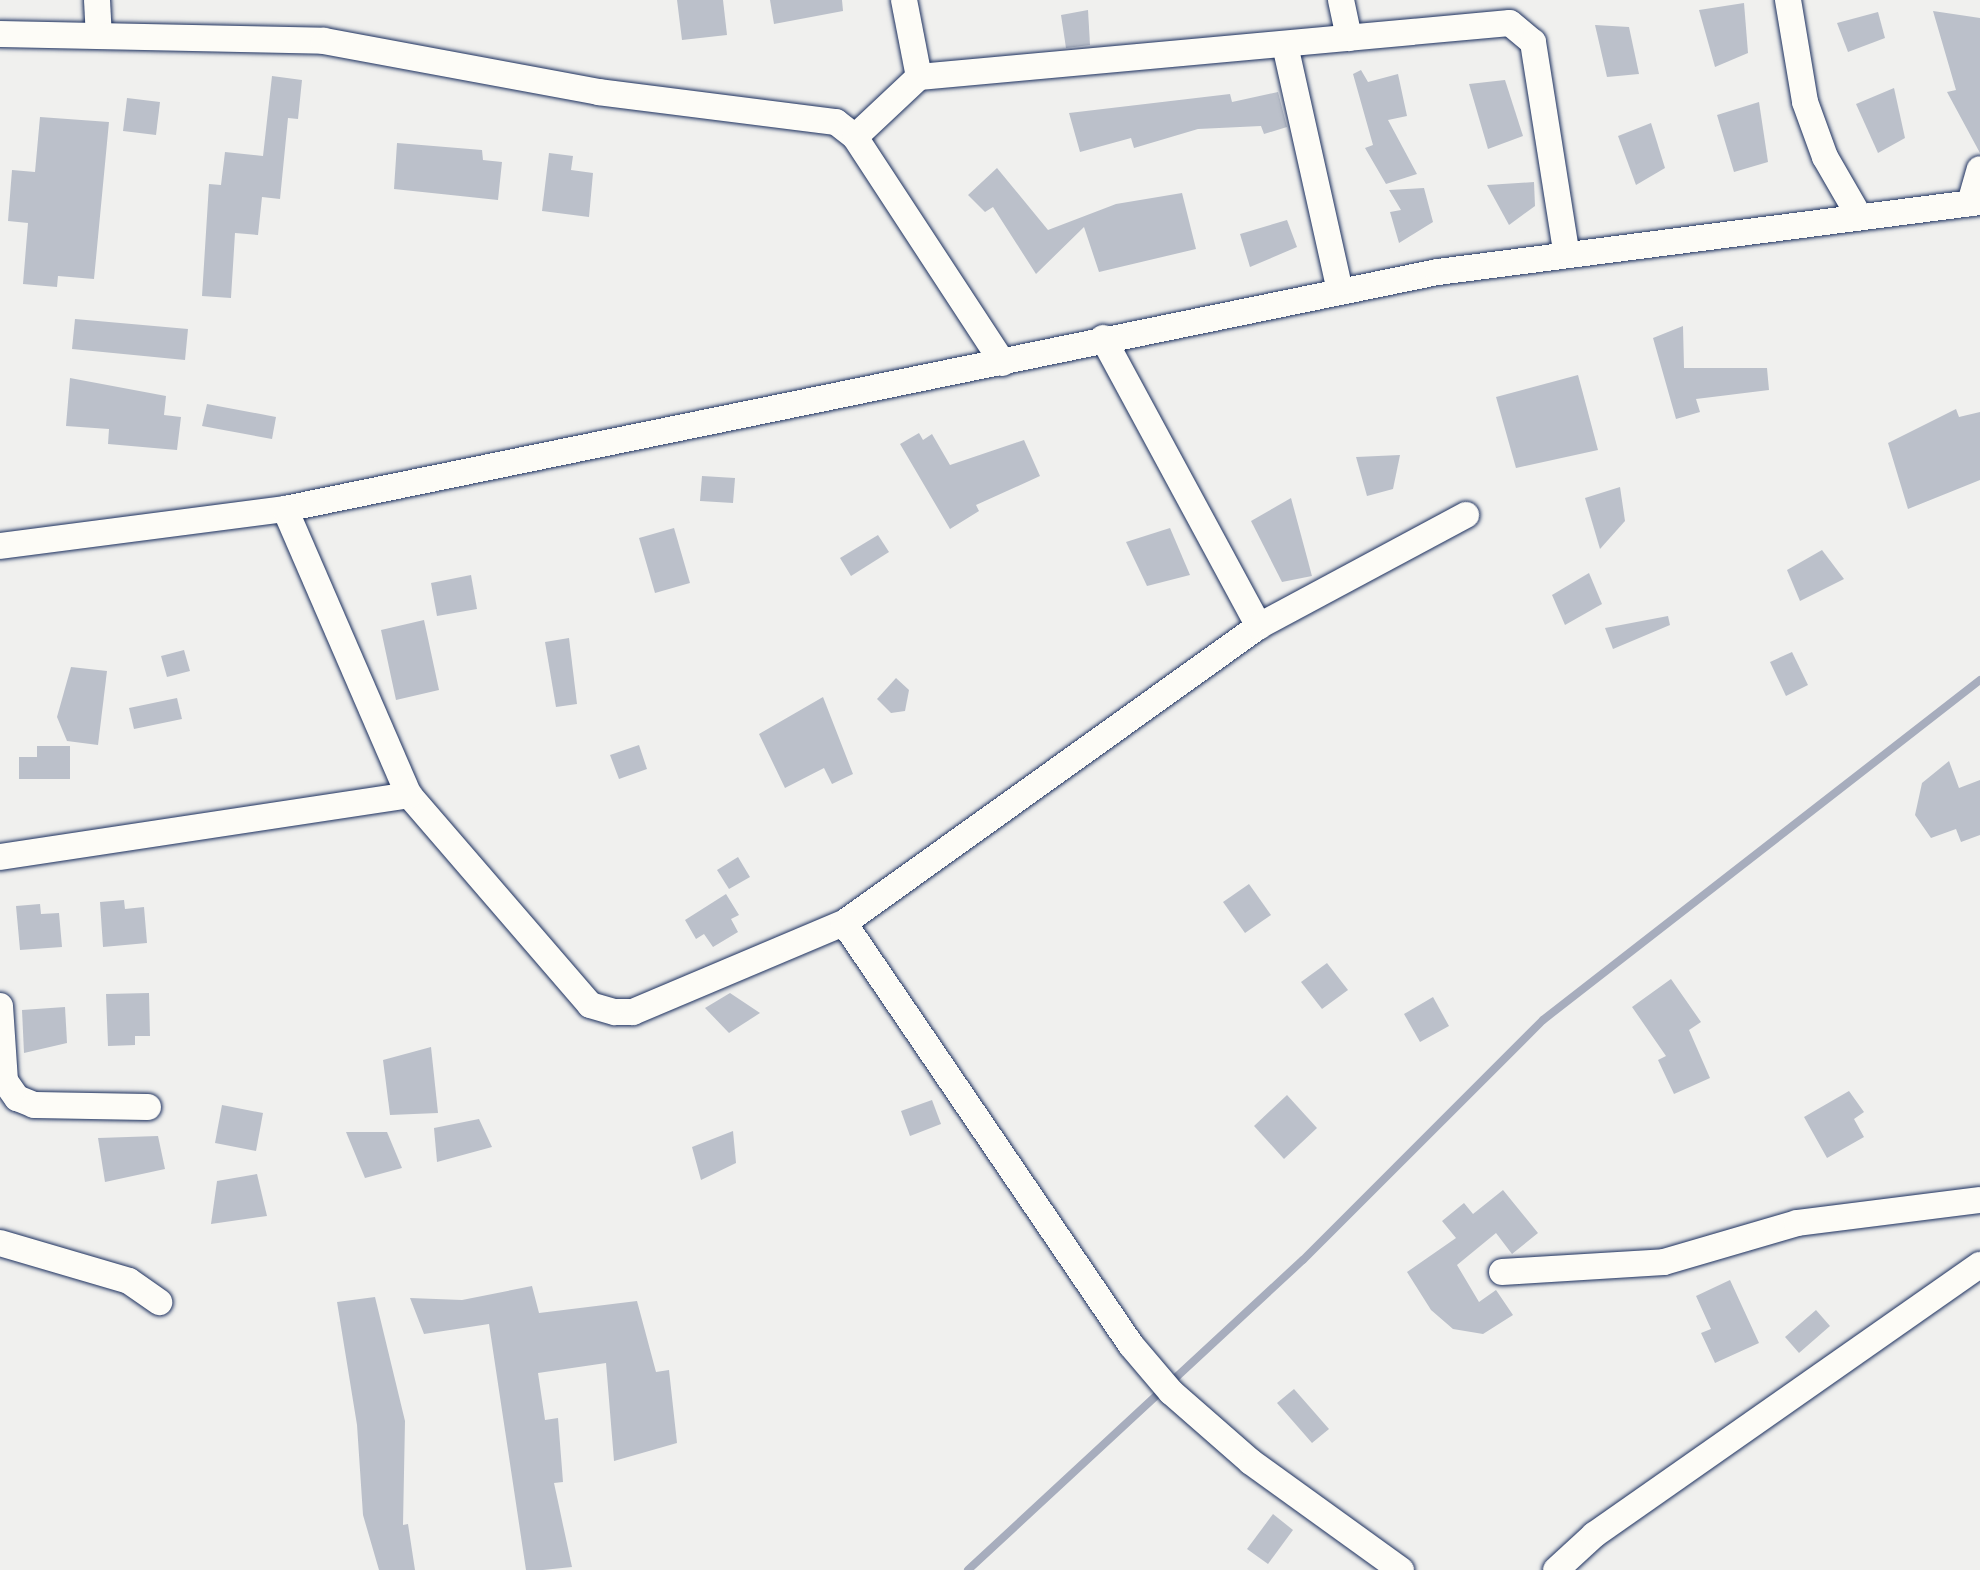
<!DOCTYPE html>
<html>
<head>
<meta charset="utf-8">
<style>
	body { margin:0 }
	#map { position:relative; width:1980px; height:1570px; overflow:hidden; background:#f0f0ee; font-family:"Gochi Hand",sans-serif }
	div>[style] { position:absolute }
	[style*='--x'] { left:calc(var(--x)*1px); top:calc(var(--y)*1px); width:calc(var(--w)*1px); rotate:calc(var(--a)*1deg) }
	.stream>* { height:8px; margin:-4px; padding:0 4px; transform-origin:4px; border-radius:4px; background:#a7adbd }
	.building>* { inset:0; background:#bbc0ca }
	.roads { filter:drop-shadow(0 0 2px #1b2f5e) drop-shadow(0 0 2px #1b2f5e) }
	.minor>* { height:26px; margin:-13px; padding:0 13px; transform-origin:13px; border-radius:13px; background:#fdfcf7 }
	span { translate:-50% -50%; white-space:nowrap; text-align:center; line-height:1.15; -webkit-text-stroke:7px #fdfcf7; paint-order:stroke }
</style>
</head>
<body>
<div id="map">
	<div class="stream">
		<div style="--x:968;--y:1570;--w:456;--a:-42.8"></div>
		<div style="--x:1303;--y:1260;--w:339;--a:-45"></div>
		<div style="--x:1543;--y:1020;--w:554;--a:-37.88"></div>
	</div>
	<div class="building">
		<div style="clip-path:polygon(677px 0,723px 0,727px 35px,682px 40px)"></div>
		<div style="clip-path:polygon(770px 0,842px 0,843px 11px,774px 24px)"></div>
		<div style="clip-path:polygon(1744px 3px,1748px 53px,1715px 67px,1699px 10px)"></div>
		<div style="clip-path:polygon(1088px 10px,1090px 45px,1066px 48px,1061px 15px)"></div>
		<div style="clip-path:polygon(1933px 11px,1980px 18px,1980px 153px,1947px 92px,1956px 90px)"></div>
		<div style="clip-path:polygon(1878px 12px,1885px 38px,1848px 52px,1837px 23px)"></div>
		<div style="clip-path:polygon(1595px 25px,1629px 27px,1639px 74px,1607px 77px)"></div>
		<div style="clip-path:polygon(1361px 70px,1368px 82px,1398px 74px,1407px 116px,1388px 120px,1417px 174px,1386px 184px,1365px 148px,1373px 145px,1353px 74px)"></div>
		<div style="clip-path:polygon(272px 76px,302px 80px,298px 119px,288px 118px,280px 199px,262px 197px,258px 235px,235px 233px,231px 298px,202px 296px,209px 184px,221px 185px,225px 152px,263px 156px)"></div>
		<div style="clip-path:polygon(1505px 80px,1523px 136px,1488px 149px,1469px 84px)"></div>
		<div style="clip-path:polygon(1894px 88px,1905px 138px,1878px 153px,1856px 104px)"></div>
		<div style="clip-path:polygon(1278px 92px,1287px 127px,1264px 134px,1261px 126px,1198px 129px,1134px 148px,1131px 138px,1080px 152px,1069px 113px,1230px 94px,1232px 102px)"></div>
		<div style="clip-path:polygon(127px 98px,160px 102px,156px 135px,123px 131px)"></div>
		<div style="clip-path:polygon(1759px 102px,1768px 162px,1734px 172px,1717px 115px)"></div>
		<div style="clip-path:polygon(40px 117px,109px 122px,94px 279px,58px 276px,57px 287px,23px 284px,28px 223px,8px 221px,12px 170px,35px 172px)"></div>
		<div style="clip-path:polygon(1651px 123px,1665px 168px,1636px 185px,1618px 136px)"></div>
		<div style="clip-path:polygon(397px 143px,482px 150px,483px 160px,502px 162px,498px 200px,394px 189px)"></div>
		<div style="clip-path:polygon(549px 153px,573px 156px,571px 170px,593px 173px,589px 217px,542px 211px)"></div>
		<div style="clip-path:polygon(997px 168px,1048px 230px,1116px 204px,1182px 193px,1196px 249px,1099px 272px,1084px 227px,1036px 274px,993px 207px,985px 212px,968px 195px)"></div>
		<div style="clip-path:polygon(1534px 182px,1535px 206px,1509px 225px,1487px 185px)"></div>
		<div style="clip-path:polygon(1424px 188px,1433px 222px,1399px 243px,1390px 212px,1401px 210px,1389px 190px)"></div>
		<div style="clip-path:polygon(1287px 220px,1297px 247px,1250px 267px,1240px 234px)"></div>
		<div style="clip-path:polygon(75px 319px,188px 329px,185px 360px,72px 349px)"></div>
		<div style="clip-path:polygon(1683px 326px,1684px 368px,1767px 368px,1769px 390px,1696px 399px,1700px 412px,1676px 419px,1653px 338px)"></div>
		<div style="clip-path:polygon(1578px 375px,1598px 450px,1516px 468px,1496px 397px)"></div>
		<div style="clip-path:polygon(70px 378px,166px 396px,164px 415px,181px 417px,177px 450px,108px 444px,109px 429px,66px 426px)"></div>
		<div style="clip-path:polygon(207px 404px,276px 417px,272px 439px,202px 426px)"></div>
		<div style="clip-path:polygon(1956px 409px,1959px 417px,1980px 412px,1980px 480px,1908px 509px,1888px 443px)"></div>
		<div style="clip-path:polygon(919px 433px,923px 440px,932px 434px,950px 465px,1024px 440px,1040px 476px,976px 505px,979px 511px,950px 529px,900px 444px)"></div>
		<div style="clip-path:polygon(1400px 455px,1393px 489px,1367px 496px,1356px 457px)"></div>
		<div style="clip-path:polygon(702px 476px,735px 478px,733px 503px,700px 501px)"></div>
		<div style="clip-path:polygon(1620px 487px,1625px 521px,1600px 549px,1585px 498px)"></div>
		<div style="clip-path:polygon(1291px 498px,1312px 576px,1282px 582px,1251px 521px)"></div>
		<div style="clip-path:polygon(674px 528px,690px 583px,655px 593px,639px 538px)"></div>
		<div style="clip-path:polygon(1170px 528px,1190px 575px,1147px 586px,1126px 542px)"></div>
		<div style="clip-path:polygon(878px 535px,889px 552px,851px 576px,840px 558px)"></div>
		<div style="clip-path:polygon(1822px 550px,1844px 579px,1800px 601px,1787px 570px)"></div>
		<div style="clip-path:polygon(1589px 573px,1602px 604px,1565px 625px,1552px 595px)"></div>
		<div style="clip-path:polygon(471px 575px,477px 609px,437px 616px,431px 583px)"></div>
		<div style="clip-path:polygon(1668px 616px,1670px 625px,1613px 649px,1605px 628px)"></div>
		<div style="clip-path:polygon(424px 620px,439px 690px,396px 700px,381px 630px)"></div>
		<div style="clip-path:polygon(569px 638px,577px 704px,556px 707px,545px 642px)"></div>
		<div style="clip-path:polygon(184px 650px,190px 671px,167px 677px,161px 656px)"></div>
		<div style="clip-path:polygon(1792px 652px,1808px 685px,1786px 696px,1770px 662px)"></div>
		<div style="clip-path:polygon(71px 667px,107px 671px,98px 745px,67px 741px,57px 717px)"></div>
		<div style="clip-path:polygon(896px 678px,909px 690px,905px 711px,891px 713px,877px 699px)"></div>
		<div style="clip-path:polygon(823px 697px,853px 774px,832px 784px,824px 768px,785px 788px,759px 734px)"></div>
		<div style="clip-path:polygon(177px 698px,182px 719px,134px 729px,129px 708px)"></div>
		<div style="clip-path:polygon(639px 745px,647px 769px,619px 779px,610px 755px)"></div>
		<div style="clip-path:polygon(37px 746px,70px 746px,70px 779px,19px 779px,19px 757px,37px 757px)"></div>
		<div style="clip-path:polygon(1949px 761px,1959px 788px,1980px 780px,1980px 835px,1961px 842px,1956px 829px,1931px 838px,1915px 815px,1922px 783px)"></div>
		<div style="clip-path:polygon(738px 857px,750px 877px,729px 889px,717px 870px)"></div>
		<div style="clip-path:polygon(1249px 884px,1271px 915px,1245px 933px,1223px 902px)"></div>
		<div style="clip-path:polygon(726px 894px,739px 915px,731px 919px,738px 932px,713px 947px,704px 934px,696px 939px,685px 920px)"></div>
		<div style="clip-path:polygon(124px 900px,125px 909px,144px 907px,147px 943px,103px 947px,100px 902px)"></div>
		<div style="clip-path:polygon(40px 904px,41px 914px,59px 913px,62px 947px,20px 950px,16px 906px)"></div>
		<div style="clip-path:polygon(1327px 963px,1348px 990px,1322px 1009px,1301px 982px)"></div>
		<div style="clip-path:polygon(1671px 979px,1701px 1022px,1689px 1030px,1710px 1078px,1674px 1094px,1658px 1060px,1666px 1056px,1632px 1007px)"></div>
		<div style="clip-path:polygon(149px 993px,150px 1036px,135px 1036px,135px 1045px,108px 1046px,106px 994px)"></div>
		<div style="clip-path:polygon(730px 993px,760px 1013px,729px 1033px,705px 1008px)"></div>
		<div style="clip-path:polygon(1433px 997px,1449px 1026px,1420px 1042px,1404px 1014px)"></div>
		<div style="clip-path:polygon(65px 1007px,67px 1043px,24px 1053px,22px 1010px)"></div>
		<div style="clip-path:polygon(431px 1047px,438px 1113px,390px 1115px,383px 1060px)"></div>
		<div style="clip-path:polygon(1849px 1091px,1864px 1112px,1854px 1119px,1864px 1137px,1827px 1158px,1804px 1117px)"></div>
		<div style="clip-path:polygon(1287px 1095px,1317px 1128px,1284px 1159px,1254px 1126px)"></div>
		<div style="clip-path:polygon(932px 1100px,941px 1124px,910px 1136px,901px 1111px)"></div>
		<div style="clip-path:polygon(222px 1105px,263px 1113px,256px 1151px,215px 1143px)"></div>
		<div style="clip-path:polygon(479px 1119px,492px 1147px,437px 1162px,434px 1128px)"></div>
		<div style="clip-path:polygon(733px 1131px,736px 1163px,701px 1180px,692px 1147px)"></div>
		<div style="clip-path:polygon(346px 1132px,387px 1132px,402px 1168px,365px 1178px)"></div>
		<div style="clip-path:polygon(158px 1136px,165px 1169px,105px 1182px,98px 1138px)"></div>
		<div style="clip-path:polygon(257px 1174px,267px 1216px,211px 1224px,217px 1181px)"></div>
		<div style="clip-path:polygon(1503px 1190px,1538px 1233px,1512px 1254px,1496px 1233px,1457px 1265px,1479px 1302px,1496px 1290px,1513px 1315px,1483px 1334px,1453px 1329px,1431px 1310px,1407px 1272px,1456px 1238px,1442px 1221px,1464px 1203px,1473px 1214px)"></div>
		<div style="clip-path:polygon(1730px 1280px,1759px 1343px,1715px 1363px,1701px 1333px,1711px 1329px,1696px 1296px)"></div>
		<div style="clip-path:polygon(532px 1286px,539px 1313px,637px 1301px,656px 1372px,669px 1370px,677px 1443px,614px 1461px,606px 1363px,538px 1373px,545px 1420px,558px 1418px,563px 1482px,554px 1483px,572px 1567px,543px 1570px,526px 1570px,489px 1324px,424px 1334px,410px 1298px,462px 1300px)"></div>
		<div style="clip-path:polygon(375px 1297px,405px 1421px,403px 1525px,408px 1524px,415px 1570px,379px 1570px,363px 1515px,357px 1425px,337px 1302px)"></div>
		<div style="clip-path:polygon(1816px 1310px,1830px 1326px,1799px 1353px,1785px 1337px)"></div>
		<div style="clip-path:polygon(1294px 1389px,1329px 1429px,1312px 1443px,1277px 1403px)"></div>
		<div style="clip-path:polygon(1273px 1514px,1293px 1530px,1268px 1564px,1247px 1549px)"></div>
	</div>
	<div class="roads">
		<div class="minor">
			<div style="--x:97;--y:0;--w:34;--a:87"></div>
			<div style="--x:904;--y:0;--w:78;--a:79"></div>
			<div style="--x:1341;--y:0;--w:39;--a:78"></div>
			<div style="--x:1788;--y:0;--w:103;--a:80.5"></div>
			<div style="--x:1805;--y:102;--w:59;--a:70"></div>
			<div style="--x:1825;--y:157;--w:68;--a:60"></div>
			<div style="--x:0;--y:34;--w:324;--a:1.2"></div>
			<div style="--x:324;--y:41;--w:279;--a:10.5"></div>
			<div style="--x:598;--y:92;--w:240;--a:7.2"></div>
			<div style="--x:836;--y:122;--w:24;--a:38"></div>
			<div style="--x:855;--y:137;--w:270;--a:56.8"></div>
			<div style="--x:1285;--y:45;--w:252;--a:77.4"></div>
			<div style="--x:855;--y:137;--w:88;--a:-43.2"></div>
			<div style="--x:919;--y:77;--w:593;--a:-5.22"></div>
			<div style="--x:1510;--y:23;--w:30;--a:40"></div>
			<div style="--x:1533;--y:42;--w:212;--a:81"></div>
			<div style="--x:1970;--y:203;--w:35;--a:-74"></div>
			<div style="--x:1103;--y:338;--w:328;--a:61.6"></div>
			<div style="--x:285;--y:509;--w:312;--a:66.6"></div>
			<div style="--x:409;--y:795;--w:277;--a:49.2"></div>
			<div style="--x:590;--y:1005;--w:26;--a:16"></div>
			<div style="--x:615;--y:1012;--w:18;--a:0"></div>
			<div style="--x:633;--y:1012;--w:229;--a:-22.9"></div>
			<div style="--x:844;--y:923;--w:510;--a:-35.59"></div>
			<div style="--x:1259;--y:626;--w:235;--a:-28.2"></div>
			<div style="--x:0;--y:546;--w:287;--a:-7.4"></div>
			<div style="--x:285;--y:509;--w:1177;--a:-11.62"></div>
			<div style="--x:1438;--y:272;--w:547;--a:-7.36"></div>
			<div style="--x:0;--y:857;--w:414;--a:-8.6"></div>
			<div style="--x:844;--y:923;--w:510;--a:55.78"></div>
			<div style="--x:1131;--y:1345;--w:62;--a:49.6"></div>
			<div style="--x:1171;--y:1392;--w:106;--a:41.2"></div>
			<div style="--x:1251;--y:1462;--w:185;--a:35.8"></div>
			<div style="--x:0;--y:1006;--w:75;--a:86.2"></div>
			<div style="--x:5;--y:1081;--w:21;--a:55"></div>
			<div style="--x:17;--y:1098;--w:18;--a:22"></div>
			<div style="--x:34;--y:1105;--w:114;--a:1"></div>
			<div style="--x:0;--y:1243;--w:134;--a:16.4"></div>
			<div style="--x:129;--y:1281;--w:37;--a:35"></div>
			<div style="--x:1502;--y:1272;--w:162;--a:-3.5"></div>
			<div style="--x:1664;--y:1262;--w:139;--a:-16.3"></div>
			<div style="--x:1797;--y:1223;--w:184;--a:-7.2"></div>
			<div style="--x:1556;--y:1570;--w:52;--a:-42.6"></div>
			<div style="--x:1594;--y:1535;--w:471;--a:-35"></div>
		</div>
	</div>
</div>
</body>
</html>
